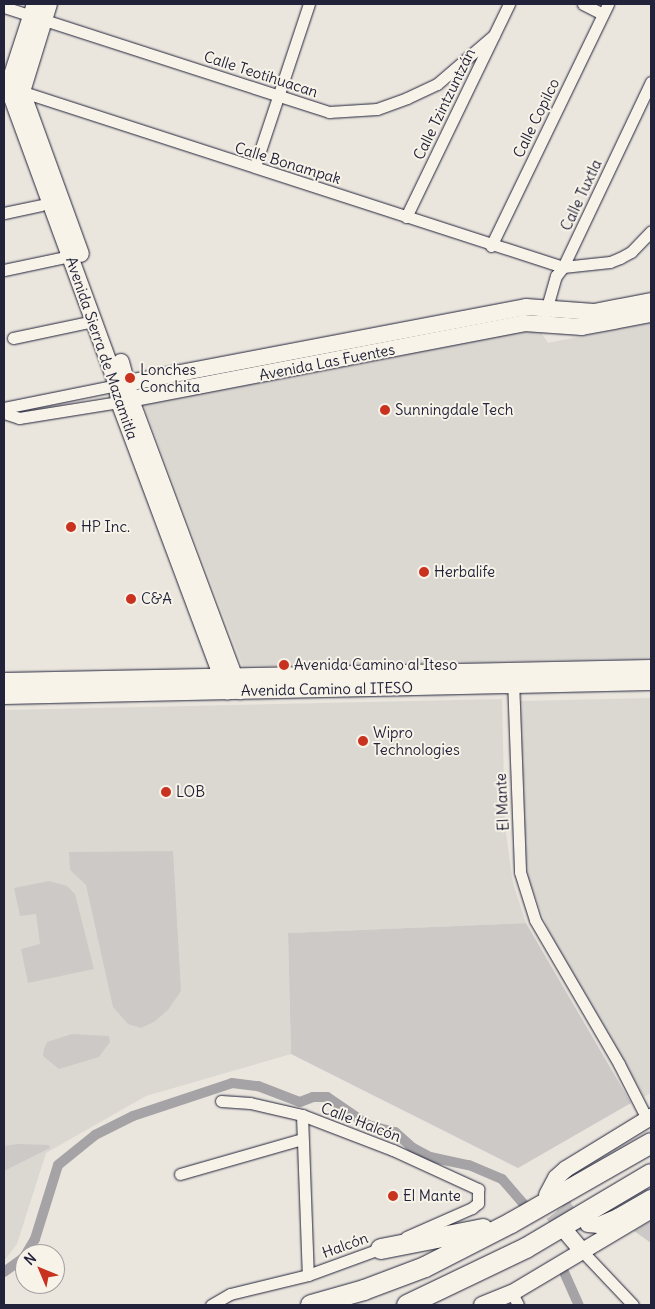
<!DOCTYPE html>
<html>
<head>
<meta charset="utf-8">
<style>
	body { margin:0 }
	#map { position:relative; width:655px; height:1309px; overflow:hidden; background:#eae6de; font-family:Delius,sans-serif }
	div>[style] { position:absolute }
	[style*='--x'] { left:calc(var(--x)*1px); top:calc(var(--y)*1px); width:calc(var(--w)*1px); rotate:calc(var(--a)*1deg) }
	.built>* { inset:0; background:#dbd8d2 }
	.green>* { inset:0; background:#cdc9c6 }
	.canal>* { height:10px; margin:-5px; padding:0 5px; transform-origin:5px; border-radius:5px; background:#a6a3a6 }
	.secondary-tunnel>* { height:16px; margin-top:-8px; transform-origin:0; background:repeating-linear-gradient(90deg,#c2bfbd 0 16px,transparent 0 24px) }
	.roads { filter:drop-shadow(0 0 1px #22223b) drop-shadow(0 0 1px #22223b) }
	.street>* { height:11px; margin:-5.5px; padding:0 5.5px; transform-origin:5.5px; border-radius:5.5px; background:#f7f3e8 }
	.secondary>* { height:16px; margin:-8px; padding:0 8px; transform-origin:8px; border-radius:8px; background:#f7f3e8 }
	.highway>* { height:20px; margin:-10px; padding:0 10px; transform-origin:10px; border-radius:10px; background:#f7f3e8 }
	.dots>* { width:14px; height:14px; translate:-50% -50%; box-sizing:border-box; border:2px solid #f7f3e8; border-radius:50% }
	span { translate:-50% -50%; white-space:nowrap; text-align:center; line-height:1.15; -webkit-text-stroke:4px #f7f3e8; paint-order:stroke }
	.street-label { font-size:15px; color:#22223b }
	.poi-label { font-size:15px; color:#22223b }
	.left { translate:0 -50%; text-align:left }
	.frame { position:absolute; inset:0; border:5px solid #22223b; pointer-events:none }
	.north { position:absolute; left:15px; top:1244px; width:50px; height:50px; box-sizing:border-box; background:#f7f3e8; border:1px solid #a29fa3; border-radius:50%; rotate:315deg; font-size:14px; font-weight:700; line-height:20px; text-align:center; color:#22223b }
	.north::after { content:''; display:block; margin:auto; width:18px; height:22px; background:#c8321e; clip-path:polygon(50% 0,100% 100%,50% 72%,0 100%) }
</style>
</head>
<body>
<div id="map">
	<div class="built">
		<div style="clip-path:polygon(651px 322px,651px 659px,243px 667px,143px 403px,538px 328px,548px 343px)"></div>
		<div style="clip-path:polygon(651px 698px,651px 1093px,644px 1097px,550px 934px,528px 878px,521px 824px,520px 701px)"></div>
		<div style="clip-path:polygon(502px 699px,505px 826px,513px 883px,526px 923px,288px 933px,291px 1054px,146px 1096px,46px 1153px,17px 1244px,4px 1261px,4px 710px)"></div>
	</div>
	<div class="green">
		<div style="clip-path:polygon(173px 851px,181px 991px,168px 1010px,154px 1022px,141px 1028px,128px 1024px,113px 1007px,86px 885px,70px 870px,69px 852px)"></div>
		<div style="clip-path:polygon(49px 881px,67px 886px,75px 894px,94px 969px,28px 983px,21px 949px,40px 944px,36px 914px,20px 916px,14px 888px)"></div>
		<div style="clip-path:polygon(526px 923px,631px 1103px,518px 1168px,291px 1054px,288px 933px)"></div>
		<div style="clip-path:polygon(72px 1034px,109px 1036px,110px 1042px,99px 1057px,59px 1069px,43px 1056px,44px 1049px,47px 1042px)"></div>
		<div style="clip-path:polygon(17px 1144px,49px 1145px,50px 1148px,4px 1171px,4px 1146px)"></div>
		<div style="clip-path:polygon(651px 1221px,651px 1243px,634px 1231px)"></div>
	</div>
	<div class="canal">
		<div style="--x:26;--y:1254;--w:17;--a:-59"></div>
		<div style="--x:35;--y:1239;--w:77;--a:-72.7"></div>
		<div style="--x:58;--y:1165;--w:48;--a:-39"></div>
		<div style="--x:95;--y:1135;--w:42;--a:-26.6"></div>
		<div style="--x:133;--y:1116;--w:104;--a:-18.4"></div>
		<div style="--x:232;--y:1083;--w:26;--a:7"></div>
		<div style="--x:258;--y:1086;--w:45;--a:20.9"></div>
		<div style="--x:300;--y:1102;--w:14;--a:-21"></div>
		<div style="--x:313;--y:1097;--w:14;--a:0"></div>
		<div style="--x:327;--y:1097;--w:50;--a:34.3"></div>
		<div style="--x:368;--y:1125;--w:28;--a:15"></div>
		<div style="--x:395;--y:1132;--w:24;--a:42"></div>
		<div style="--x:413;--y:1148;--w:19;--a:28"></div>
		<div style="--x:430;--y:1157;--w:40;--a:12"></div>
		<div style="--x:469;--y:1165;--w:36;--a:23"></div>
		<div style="--x:502;--y:1179;--w:35;--a:49"></div>
		<div style="--x:4;--y:1272;--w:26;--a:-36"></div>
		<div style="--x:564;--y:1272;--w:36;--a:66"></div>
	</div>
	<div class="secondary-tunnel">
		<div style="--x:567;--y:1184;--w:11;--a:117"></div>
		<div style="--x:562;--y:1194;--w:12;--a:85"></div>
		<div style="--x:563;--y:1206;--w:17;--a:54"></div>
		<div style="--x:573;--y:1220;--w:12;--a:20"></div>
		<div style="--x:547;--y:1195;--w:20;--a:72"></div>
		<div style="--x:553;--y:1214;--w:24;--a:54"></div>
	</div>
	<div class="roads">
		<div class="street">
			<div style="--x:583;--y:4;--w:22;--a:27"></div>
			<div style="--x:4;--y:7;--w:342;--a:17.9"></div>
			<div style="--x:329;--y:112;--w:48;--a:-3.6"></div>
			<div style="--x:377;--y:109;--w:32;--a:-20"></div>
			<div style="--x:407;--y:98;--w:33;--a:-25"></div>
			<div style="--x:437;--y:84;--w:75;--a:-40.7"></div>
			<div style="--x:17;--y:90;--w:574;--a:17.96"></div>
			<div style="--x:563;--y:267;--w:47;--a:-6.1"></div>
			<div style="--x:610;--y:262;--w:11;--a:-22"></div>
			<div style="--x:620;--y:258;--w:13;--a:-29"></div>
			<div style="--x:631;--y:252;--w:29;--a:-46"></div>
			<div style="--x:255;--y:166;--w:171;--a:-71.6"></div>
			<div style="--x:4;--y:213;--w:38;--a:-12"></div>
			<div style="--x:406;--y:217;--w:237;--a:-64.2"></div>
			<div style="--x:491;--y:246;--w:269;--a:-64.2"></div>
			<div style="--x:4;--y:270;--w:73;--a:-11.9"></div>
			<div style="--x:545;--y:314;--w:40;--a:-74"></div>
			<div style="--x:556;--y:276;--w:11;--a:-52"></div>
			<div style="--x:563;--y:267;--w:205;--a:-64.6"></div>
			<div style="--x:13;--y:338;--w:83;--a:-11.9"></div>
			<div style="--x:4;--y:408;--w:115;--a:-11.5"></div>
			<div style="--x:4;--y:413;--w:16;--a:18"></div>
			<div style="--x:19;--y:418;--w:101;--a:-9.1"></div>
			<div style="--x:513;--y:679;--w:193;--a:87.9"></div>
			<div style="--x:520;--y:872;--w:50;--a:72.6"></div>
			<div style="--x:535;--y:920;--w:167;--a:59.7"></div>
			<div style="--x:619;--y:1064;--w:53;--a:62.9"></div>
			<div style="--x:221;--y:1101;--w:29;--a:4"></div>
			<div style="--x:250;--y:1103;--w:53;--a:13"></div>
			<div style="--x:302;--y:1115;--w:97;--a:21"></div>
			<div style="--x:393;--y:1150;--w:94;--a:24.6"></div>
			<div style="--x:478;--y:1189;--w:14;--a:90"></div>
			<div style="--x:478;--y:1203;--w:8;--a:140"></div>
			<div style="--x:472;--y:1208;--w:72;--a:156.3"></div>
			<div style="--x:302;--y:1115;--w:160;--a:87.9"></div>
			<div style="--x:180;--y:1174;--w:127;--a:-16"></div>
			<div style="--x:582;--y:1251;--w:74;--a:46.6"></div>
			<div style="--x:512;--y:1293;--w:13;--a:63"></div>
			<div style="--x:211;--y:1305;--w:22;--a:-30"></div>
			<div style="--x:230;--y:1294;--w:80;--a:-13.7"></div>
			<div style="--x:308;--y:1275;--w:82;--a:-20"></div>
		</div>
		<div class="secondary">
			<div style="--x:35;--y:4;--w:87;--a:108"></div>
			<div style="--x:8;--y:87;--w:317;--a:69.9"></div>
			<div style="--x:117;--y:385;--w:17;--a:83"></div>
			<div style="--x:119;--y:402;--w:309;--a:69.5"></div>
			<div style="--x:49;--y:4;--w:92;--a:107.1"></div>
			<div style="--x:22;--y:92;--w:172;--a:70"></div>
			<div style="--x:121;--y:362;--w:39;--a:75"></div>
			<div style="--x:131;--y:400;--w:311;--a:69.5"></div>
			<div style="--x:117;--y:385;--w:416;--a:-10.8"></div>
			<div style="--x:526;--y:307;--w:68;--a:4.2"></div>
			<div style="--x:594;--y:312;--w:58;--a:-10.9"></div>
			<div style="--x:120;--y:401;--w:411;--a:-10.9"></div>
			<div style="--x:524;--y:323;--w:58;--a:3.9"></div>
			<div style="--x:582;--y:327;--w:70;--a:-10.7"></div>
			<div style="--x:4;--y:681;--w:647;--a:-1.15"></div>
			<div style="--x:4;--y:696;--w:647;--a:-1.24"></div>
			<div style="--x:547;--y:1195;--w:19;--a:-62"></div>
			<div style="--x:556;--y:1178;--w:13;--a:-42"></div>
			<div style="--x:566;--y:1169;--w:100;--a:-31.5"></div>
			<div style="--x:588;--y:1224;--w:11;--a:5"></div>
			<div style="--x:599;--y:1225;--w:21;--a:-23"></div>
			<div style="--x:618;--y:1217;--w:38;--a:-30"></div>
			<div style="--x:567;--y:1233;--w:23;--a:50"></div>
			<div style="--x:482;--y:1305;--w:32;--a:-22"></div>
			<div style="--x:512;--y:1293;--w:162;--a:-30.8"></div>
		</div>
		<div class="highway">
			<div style="--x:381;--y:1249;--w:104;--a:-11.1"></div>
			<div style="--x:311;--y:1305;--w:55;--a:-15.8"></div>
			<div style="--x:364;--y:1290;--w:65;--a:-20.7"></div>
			<div style="--x:425;--y:1267;--w:97;--a:-27.1"></div>
			<div style="--x:511;--y:1223;--w:161;--a:-29.7"></div>
			<div style="--x:407;--y:1305;--w:132;--a:-25.6"></div>
			<div style="--x:526;--y:1248;--w:145;--a:-30.6"></div>
		</div>
	</div>
	<div class="dots">
		<div style="left:130px;top:378px;background:#c8321e"></div>
		<div style="left:385px;top:410px;background:#c8321e"></div>
		<div style="left:71px;top:527px;background:#c8321e"></div>
		<div style="left:424px;top:572px;background:#c8321e"></div>
		<div style="left:131px;top:599px;background:#c8321e"></div>
		<div style="left:284px;top:665px;background:#c8321e"></div>
		<div style="left:363px;top:741px;background:#c8321e"></div>
		<div style="left:166px;top:792px;background:#c8321e"></div>
		<div style="left:393px;top:1196px;background:#c8321e"></div>
	</div>
	<div class="street-label">
		<span style="left:261px;top:74px;rotate:18deg">Calle Teotihuacan</span>
		<span style="left:444px;top:104px;rotate:-64deg">Calle Tzintzuntzán</span>
		<span style="left:536px;top:118px;rotate:-64deg">Calle Copilco</span>
		<span style="left:288px;top:163px;rotate:17deg">Calle Bonampak</span>
		<span style="left:581px;top:195px;rotate:-65deg">Calle Tuxtla</span>
		<span style="left:102px;top:348px;rotate:71deg">Avenida Sierra de Mazamitla</span>
		<span style="left:327px;top:362px;rotate:-11deg">Avenida Las Fuentes</span>
		<span style="left:327px;top:689px;rotate:-1deg">Avenida Camino al ITESO</span>
		<span style="left:502px;top:802px;rotate:-93deg">El Mante</span>
		<span style="left:361px;top:1122px;rotate:21deg">Calle Halcón</span>
		<span style="left:345px;top:1245px;rotate:-20deg">Halcón</span>
	</div>
	<div class="poi-label">
		<span class="left" style="left:140px;top:378px">Lonches<br>Conchita</span>
		<span class="left" style="left:395px;top:410px">Sunningdale Tech</span>
		<span class="left" style="left:81px;top:527px">HP Inc.</span>
		<span class="left" style="left:434px;top:572px">Herbalife</span>
		<span class="left" style="left:141px;top:599px">C&amp;A</span>
		<span class="left" style="left:294px;top:665px">Avenida Camino al Iteso</span>
		<span class="left" style="left:373px;top:741px">Wipro<br>Technologies</span>
		<span class="left" style="left:176px;top:792px">LOB</span>
		<span class="left" style="left:403px;top:1196px">El Mante</span>
	</div>
	<div class="frame"></div>
	<div class="north">N</div>
</div>
</body>
</html>
